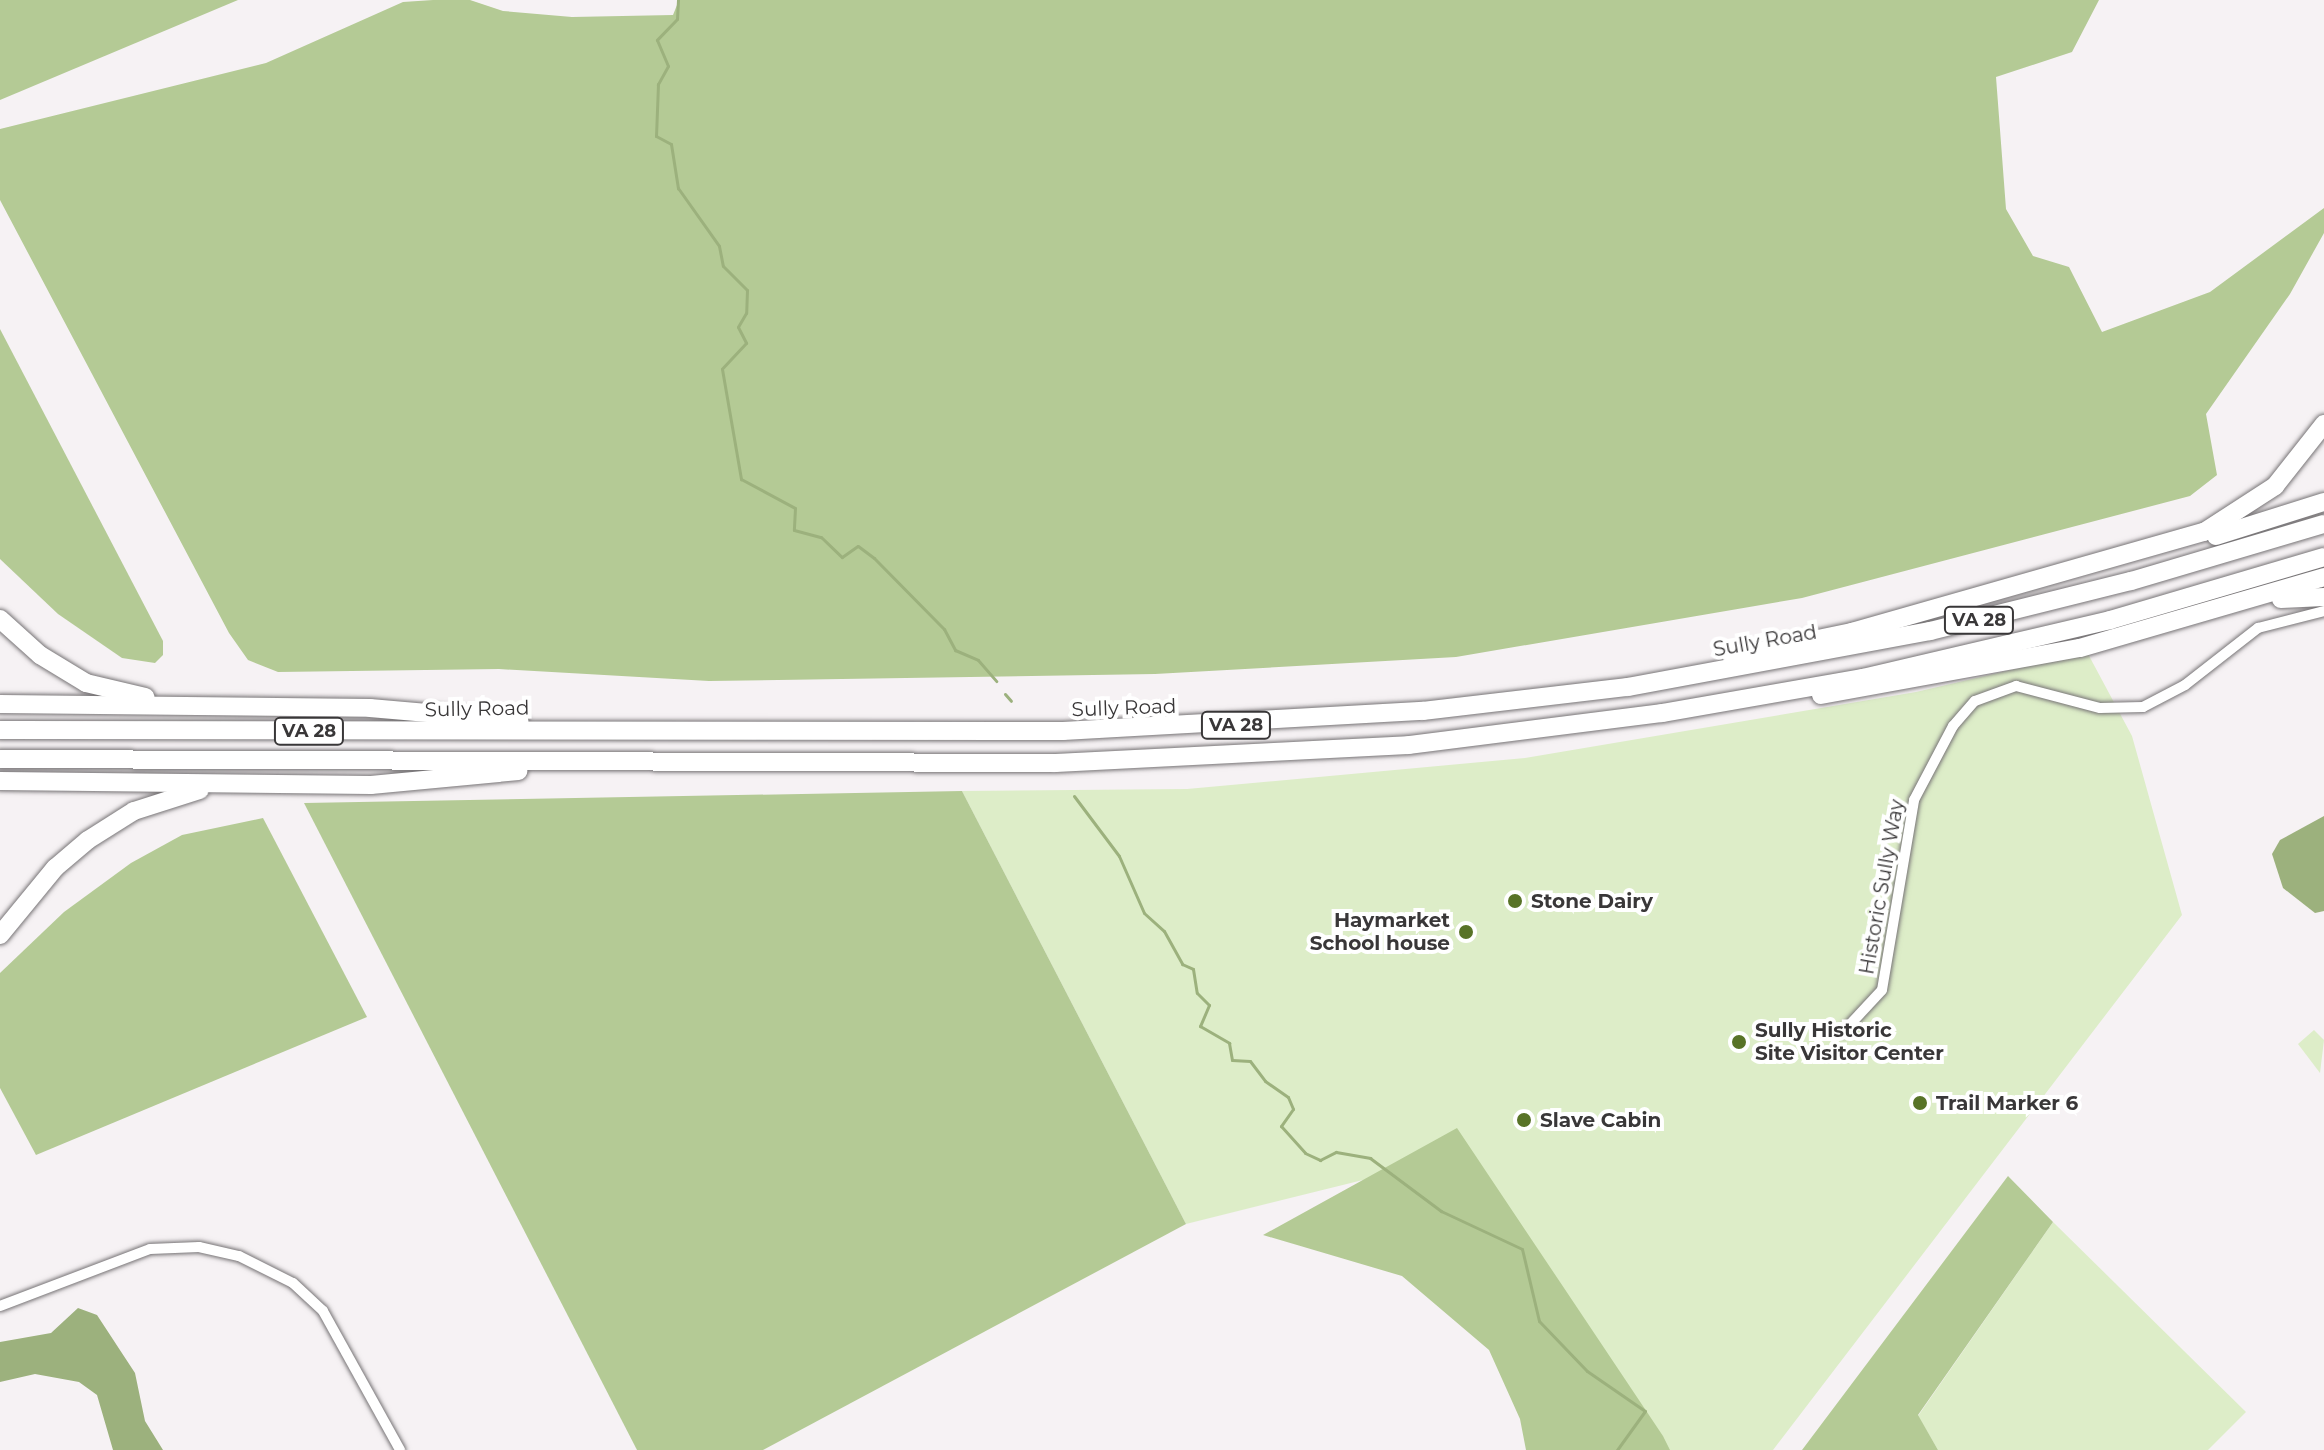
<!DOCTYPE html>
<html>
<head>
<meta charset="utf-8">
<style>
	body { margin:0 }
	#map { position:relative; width:2324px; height:1450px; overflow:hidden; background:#f6f2f4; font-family:Montserrat,sans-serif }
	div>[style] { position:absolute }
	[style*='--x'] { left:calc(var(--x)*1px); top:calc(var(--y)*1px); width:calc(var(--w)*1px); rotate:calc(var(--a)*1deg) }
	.green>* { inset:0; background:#ddedc8 }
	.forest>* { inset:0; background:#b4ca95 }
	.water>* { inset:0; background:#9cb17d }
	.stream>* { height:3px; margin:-1.5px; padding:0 1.5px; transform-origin:1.5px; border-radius:1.5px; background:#9cb17d }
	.roads { filter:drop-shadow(0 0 2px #777476) drop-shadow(0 0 2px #777476) }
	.street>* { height:10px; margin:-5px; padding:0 5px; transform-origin:5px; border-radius:5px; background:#fff }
	.highway>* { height:18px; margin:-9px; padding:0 9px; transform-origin:9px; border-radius:9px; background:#fff }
	.dots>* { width:22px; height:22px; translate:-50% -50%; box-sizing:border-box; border:4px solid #fff; border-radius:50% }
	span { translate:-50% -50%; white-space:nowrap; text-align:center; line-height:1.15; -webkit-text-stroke:8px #fff; paint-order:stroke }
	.shield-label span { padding:2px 6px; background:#fff; border:2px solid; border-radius:6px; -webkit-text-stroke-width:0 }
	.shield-label { font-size:18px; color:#393738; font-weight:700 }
	.street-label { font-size:20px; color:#393738 }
	.poi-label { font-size:20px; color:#393738; font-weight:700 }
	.left { translate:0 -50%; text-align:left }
	.right { translate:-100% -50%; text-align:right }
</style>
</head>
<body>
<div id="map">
	<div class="green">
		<div style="clip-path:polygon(2087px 652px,2132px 736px,2182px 915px,1773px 1450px,1626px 1450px,1371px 1178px,1186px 1224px,962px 791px,1187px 789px,1525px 758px,1916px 692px)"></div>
		<div style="clip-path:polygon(2314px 1030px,2324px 1040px,2320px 1073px,2298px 1044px)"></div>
		<div style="clip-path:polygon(2053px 1222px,2246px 1412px,2208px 1450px,1938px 1450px,1918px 1416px)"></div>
	</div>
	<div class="forest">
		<div style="clip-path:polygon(0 0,238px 0,0 100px)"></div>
		<div style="clip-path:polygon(433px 0,470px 0,503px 11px,572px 17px,673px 15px,679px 0,2099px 0,2072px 52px,1996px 77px,2006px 209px,2033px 256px,2069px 267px,2102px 332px,2210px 292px,2324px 208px,2324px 233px,2290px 294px,2206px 414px,2217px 475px,2190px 496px,1802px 598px,1456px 657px,1155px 674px,709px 681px,499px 669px,278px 672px,248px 660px,229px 633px,0 200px,0 129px,266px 63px,403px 2px)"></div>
		<div style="clip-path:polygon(0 329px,163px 641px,163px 655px,155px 663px,122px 658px,58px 614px,0 559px)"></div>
		<div style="clip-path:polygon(962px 791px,1186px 1224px,763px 1450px,637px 1450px,304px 803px)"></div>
		<div style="clip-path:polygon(263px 818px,367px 1017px,36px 1155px,0 1088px,0 973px,64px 912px,131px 863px,182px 835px)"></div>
		<div style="clip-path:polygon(1457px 1128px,1663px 1436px,1670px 1450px,1526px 1450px,1520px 1419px,1489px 1350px,1402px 1276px,1263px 1235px)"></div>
		<div style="clip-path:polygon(2008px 1176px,2053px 1222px,1918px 1415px,1938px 1450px,1802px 1450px)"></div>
	</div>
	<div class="water">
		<div style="clip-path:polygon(2324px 816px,2324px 911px,2315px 913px,2283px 888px,2272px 854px,2280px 840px)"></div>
		<div style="clip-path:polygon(78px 1308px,97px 1315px,135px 1373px,145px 1421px,163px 1450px,113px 1450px,97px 1395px,79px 1382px,35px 1374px,0 1382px,0 1342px,51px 1333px)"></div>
	</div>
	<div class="stream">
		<div style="--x:678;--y:0;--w:19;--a:93"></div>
		<div style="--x:677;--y:19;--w:29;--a:134"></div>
		<div style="--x:657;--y:40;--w:28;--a:67"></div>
		<div style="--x:668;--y:66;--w:21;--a:119"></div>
		<div style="--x:658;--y:84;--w:52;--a:92.2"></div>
		<div style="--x:656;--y:136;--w:17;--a:28"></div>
		<div style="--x:671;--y:144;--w:45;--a:81"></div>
		<div style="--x:678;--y:188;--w:71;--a:54.7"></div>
		<div style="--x:719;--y:246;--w:20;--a:79"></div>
		<div style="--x:723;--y:266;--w:34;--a:45"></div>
		<div style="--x:747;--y:290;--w:23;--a:92"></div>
		<div style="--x:746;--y:313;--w:16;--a:120"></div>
		<div style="--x:738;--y:327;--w:18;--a:63"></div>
		<div style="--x:746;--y:343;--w:35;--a:133"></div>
		<div style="--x:722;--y:369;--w:112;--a:80.2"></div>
		<div style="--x:741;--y:479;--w:61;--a:28.2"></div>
		<div style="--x:795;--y:508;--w:22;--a:93"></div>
		<div style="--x:794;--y:530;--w:28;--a:15"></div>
		<div style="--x:821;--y:537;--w:29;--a:44"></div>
		<div style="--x:842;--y:557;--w:19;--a:-35"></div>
		<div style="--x:858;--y:546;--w:20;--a:37"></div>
		<div style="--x:874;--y:558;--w:100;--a:45.4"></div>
		<div style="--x:944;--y:629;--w:24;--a:62"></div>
		<div style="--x:955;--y:650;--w:25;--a:23"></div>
		<div style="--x:978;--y:660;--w:28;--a:49"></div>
		<div style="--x:1005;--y:694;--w:9;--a:49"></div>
		<div style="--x:1074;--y:796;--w:75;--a:53.1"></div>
		<div style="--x:1119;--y:856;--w:62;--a:66.3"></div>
		<div style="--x:1144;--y:913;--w:27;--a:42"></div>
		<div style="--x:1164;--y:931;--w:38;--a:61"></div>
		<div style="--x:1182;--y:964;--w:12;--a:24"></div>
		<div style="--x:1193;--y:969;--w:24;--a:81"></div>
		<div style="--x:1197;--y:993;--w:17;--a:45"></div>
		<div style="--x:1209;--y:1005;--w:23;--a:113"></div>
		<div style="--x:1200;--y:1026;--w:34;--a:30"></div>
		<div style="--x:1229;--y:1043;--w:17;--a:80"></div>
		<div style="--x:1232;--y:1060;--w:18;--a:3"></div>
		<div style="--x:1250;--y:1061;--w:25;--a:53"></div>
		<div style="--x:1265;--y:1081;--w:28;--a:35"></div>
		<div style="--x:1288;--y:1097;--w:13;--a:67"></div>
		<div style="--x:1293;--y:1109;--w:21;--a:125"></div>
		<div style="--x:1281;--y:1126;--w:36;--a:48"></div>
		<div style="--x:1305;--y:1153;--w:17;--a:25"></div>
		<div style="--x:1320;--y:1160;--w:18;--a:-27"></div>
		<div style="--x:1336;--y:1152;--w:35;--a:10"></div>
		<div style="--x:1370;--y:1158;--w:89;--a:36.7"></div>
		<div style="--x:1441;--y:1211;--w:89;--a:25.1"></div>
		<div style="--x:1522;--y:1249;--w:74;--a:76.7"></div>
		<div style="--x:1539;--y:1321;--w:69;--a:46.2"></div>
		<div style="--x:1587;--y:1371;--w:70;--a:34.6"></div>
		<div style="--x:1645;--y:1411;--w:48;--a:125.7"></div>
	</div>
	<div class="roads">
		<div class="street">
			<div style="--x:1843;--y:1032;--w:57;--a:-47.1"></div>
			<div style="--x:1882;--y:990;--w:193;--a:-80.4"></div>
			<div style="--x:1914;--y:800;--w:84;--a:-62.2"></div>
			<div style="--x:1953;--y:726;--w:33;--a:-49"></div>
			<div style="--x:1975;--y:701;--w:44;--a:-20.1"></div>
			<div style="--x:2016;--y:686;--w:87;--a:14.7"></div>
			<div style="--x:2100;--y:708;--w:43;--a:-1.3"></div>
			<div style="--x:2143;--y:707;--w:47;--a:-27.6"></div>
			<div style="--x:2185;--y:685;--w:93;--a:-38"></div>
			<div style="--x:2258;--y:628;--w:68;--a:-14.4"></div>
			<div style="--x:0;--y:1306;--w:160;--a:-20.8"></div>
			<div style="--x:150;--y:1249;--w:49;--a:-2.3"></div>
			<div style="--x:199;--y:1247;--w:41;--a:12.7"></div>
			<div style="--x:239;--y:1256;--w:60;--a:26.6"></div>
			<div style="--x:293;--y:1283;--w:41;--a:43"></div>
			<div style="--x:323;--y:1311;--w:159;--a:61"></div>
		</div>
		<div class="highway">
			<div style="--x:2216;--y:536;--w:113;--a:-17.5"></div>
			<div style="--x:2281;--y:599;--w:43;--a:-2.7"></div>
			<div style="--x:0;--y:619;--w:54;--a:42"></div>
			<div style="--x:40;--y:655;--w:54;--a:31.3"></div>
			<div style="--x:86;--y:683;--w:61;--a:13.3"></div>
			<div style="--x:1732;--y:657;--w:123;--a:-11.8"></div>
			<div style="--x:1852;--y:632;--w:366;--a:-15.9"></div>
			<div style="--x:2204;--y:532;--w:85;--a:-32.9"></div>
			<div style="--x:2275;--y:486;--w:79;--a:-51.7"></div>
			<div style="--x:1821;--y:695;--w:263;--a:-10.3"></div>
			<div style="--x:2080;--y:648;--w:254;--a:-16.2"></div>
			<div style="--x:0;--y:704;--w:370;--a:0.6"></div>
			<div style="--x:370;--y:708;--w:150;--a:5"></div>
			<div style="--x:0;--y:730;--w:1063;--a:0.05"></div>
			<div style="--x:1063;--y:731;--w:361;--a:-3.2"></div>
			<div style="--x:1423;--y:711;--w:206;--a:-6.7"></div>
			<div style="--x:1628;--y:687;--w:307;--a:-10.5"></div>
			<div style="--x:1930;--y:631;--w:207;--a:-14"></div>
			<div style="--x:2131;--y:581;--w:201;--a:-16.5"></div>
			<div style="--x:0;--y:759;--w:1055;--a:0.22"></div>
			<div style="--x:1055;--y:763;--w:354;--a:-2.9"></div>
			<div style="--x:1409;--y:745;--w:255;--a:-7.2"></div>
			<div style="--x:1662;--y:713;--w:204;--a:-9.9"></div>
			<div style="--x:1863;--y:678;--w:254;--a:-13.2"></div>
			<div style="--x:2110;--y:620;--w:223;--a:-16.4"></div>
			<div style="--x:0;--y:781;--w:371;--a:0.6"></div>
			<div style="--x:371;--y:785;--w:148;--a:-5.4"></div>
			<div style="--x:0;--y:935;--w:87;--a:-50.6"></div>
			<div style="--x:55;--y:868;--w:43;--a:-40.3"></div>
			<div style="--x:88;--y:840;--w:54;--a:-32.2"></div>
			<div style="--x:134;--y:811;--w:69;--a:-17.7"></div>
		</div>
	</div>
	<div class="dots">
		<div style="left:1515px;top:901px;background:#587327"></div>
		<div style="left:1466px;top:932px;background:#587327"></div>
		<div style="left:1739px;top:1042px;background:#587327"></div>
		<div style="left:1920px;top:1103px;background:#587327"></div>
		<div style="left:1524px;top:1120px;background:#587327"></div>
	</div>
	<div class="shield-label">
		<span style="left:1979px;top:620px">VA 28</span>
		<span style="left:1236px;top:725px">VA 28</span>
		<span style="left:309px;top:731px">VA 28</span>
	</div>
	<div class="street-label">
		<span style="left:1765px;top:641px;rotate:-10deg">Sully Road</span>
		<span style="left:1124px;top:708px;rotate:-2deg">Sully Road</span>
		<span style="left:477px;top:709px;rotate:-1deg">Sully Road</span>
		<span style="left:1882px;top:887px;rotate:-80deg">Historic Sully Way</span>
	</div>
	<div class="poi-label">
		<span class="left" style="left:1531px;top:901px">Stone Dairy</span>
		<span class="right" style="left:1450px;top:932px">Haymarket<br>School house</span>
		<span class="left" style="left:1755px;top:1042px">Sully Historic<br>Site Visitor Center</span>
		<span class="left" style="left:1936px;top:1103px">Trail Marker 6</span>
		<span class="left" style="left:1540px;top:1120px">Slave Cabin</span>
	</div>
</div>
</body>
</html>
